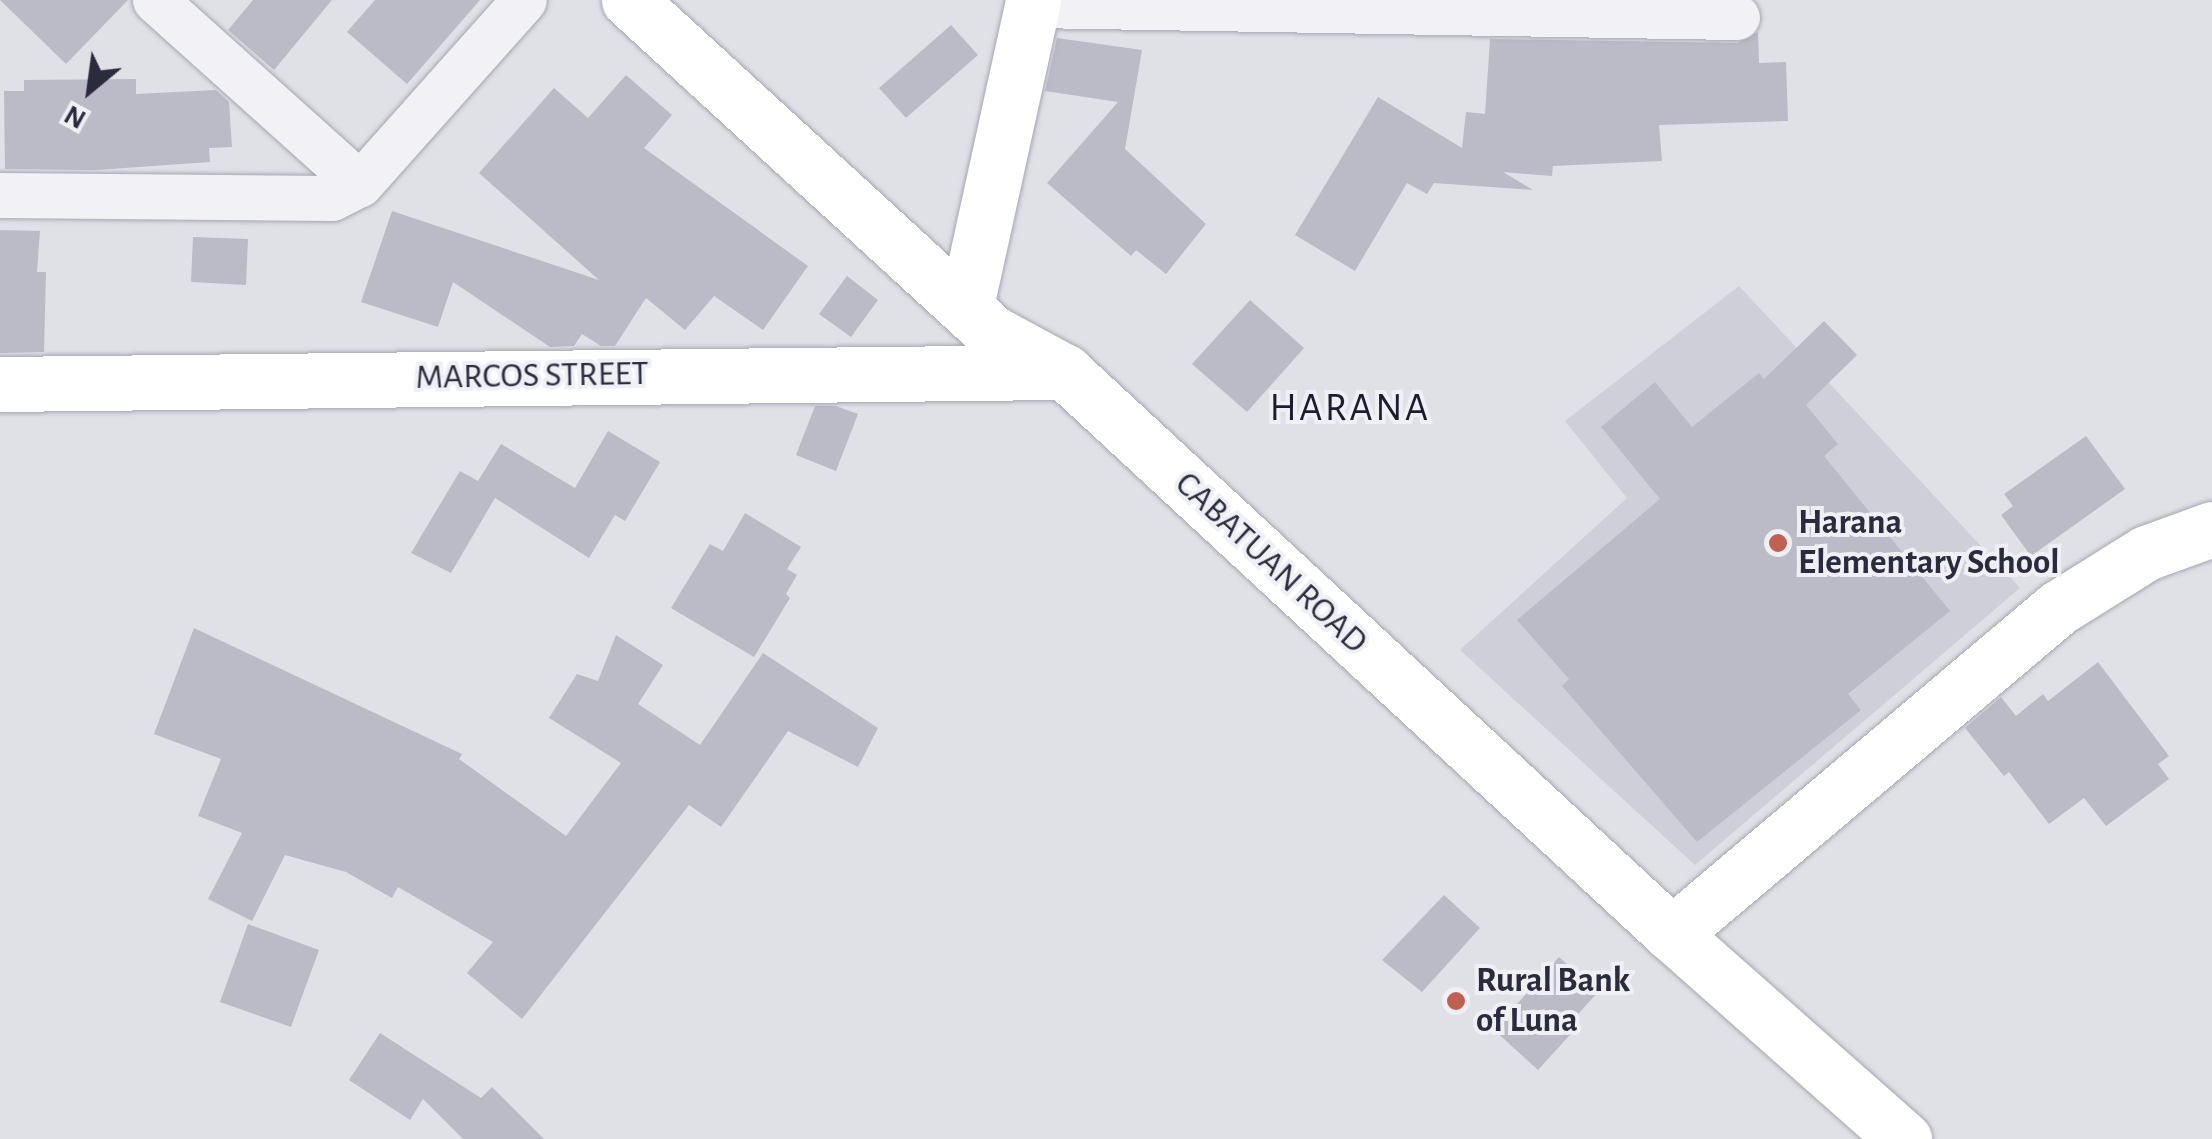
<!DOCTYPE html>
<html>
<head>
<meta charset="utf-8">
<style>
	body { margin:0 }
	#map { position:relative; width:2212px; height:1139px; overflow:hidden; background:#e0e0e7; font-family:"Alegreya Sans",sans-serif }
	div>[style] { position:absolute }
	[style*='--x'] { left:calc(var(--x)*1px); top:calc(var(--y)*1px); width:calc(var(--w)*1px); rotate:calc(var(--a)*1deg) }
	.built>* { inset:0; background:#cecfd9 }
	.building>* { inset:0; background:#babbc7 }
	.roads { filter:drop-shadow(0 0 2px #a6a6b1) drop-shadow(0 0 2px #a6a6b1) }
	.street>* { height:45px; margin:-22.5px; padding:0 22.5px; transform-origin:22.5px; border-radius:22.5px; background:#f2f2f6 }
	.secondary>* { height:55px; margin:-27.5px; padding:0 27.5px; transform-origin:27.5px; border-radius:27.5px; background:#fff }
	.highway>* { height:55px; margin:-27.5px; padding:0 27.5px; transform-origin:27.5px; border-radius:27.5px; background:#fff }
	.dots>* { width:28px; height:28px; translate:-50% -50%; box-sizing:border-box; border:5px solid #eff0f5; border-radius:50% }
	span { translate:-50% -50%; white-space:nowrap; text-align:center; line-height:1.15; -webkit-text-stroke:8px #eff0f5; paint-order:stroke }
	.street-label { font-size:35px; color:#2a2b3d }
	.poi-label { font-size:35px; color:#2a2b3d; font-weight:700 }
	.left { translate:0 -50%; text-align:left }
	.quarter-label { font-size:40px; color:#1c1d2e; letter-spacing:2.5px }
	.north { position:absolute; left:40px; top:40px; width:100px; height:100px; -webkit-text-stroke:8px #eff0f5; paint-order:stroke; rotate:209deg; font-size:28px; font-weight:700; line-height:40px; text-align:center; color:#2a2b3d }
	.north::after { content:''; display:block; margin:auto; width:35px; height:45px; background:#2a2b3d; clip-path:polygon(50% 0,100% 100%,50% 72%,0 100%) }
</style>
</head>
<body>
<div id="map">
	<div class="built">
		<div style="clip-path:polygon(1739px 286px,2020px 588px,1695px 865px,1460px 650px,1627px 498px,1565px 421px)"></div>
	</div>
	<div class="building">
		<div style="clip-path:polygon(0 0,128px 0,66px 64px)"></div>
		<div style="clip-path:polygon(253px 0,332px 0,274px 70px,228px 30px)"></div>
		<div style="clip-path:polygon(375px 0,480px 0,407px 84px,347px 32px)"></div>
		<div style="clip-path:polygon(951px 25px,978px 55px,906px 118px,879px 88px)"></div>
		<div style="clip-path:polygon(1758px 32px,1759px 63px,1786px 62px,1788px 121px,1659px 125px,1662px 161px,1553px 166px,1552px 176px,1503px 172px,1533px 190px,1434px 183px,1427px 194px,1407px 183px,1355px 271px,1295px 235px,1378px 97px,1462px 148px,1466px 112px,1485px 114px,1490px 39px,1737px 43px)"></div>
		<div style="clip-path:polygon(1057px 38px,1142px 50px,1125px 149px,1206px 224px,1166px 274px,1136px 250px,1131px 256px,1047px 183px,1118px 102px,1045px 91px)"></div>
		<div style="clip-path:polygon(626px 75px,672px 115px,644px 148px,808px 266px,763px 330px,714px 296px,685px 330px,646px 298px,615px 346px,601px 346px,582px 334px,574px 346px,550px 347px,453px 282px,438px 327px,361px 302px,392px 211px,599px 280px,479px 173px,554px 88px,588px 118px)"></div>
		<div style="clip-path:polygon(136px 79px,136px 94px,216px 90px,229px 102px,232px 147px,209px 148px,210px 162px,96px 170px,5px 169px,4px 91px,24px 91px,24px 80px)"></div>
		<div style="clip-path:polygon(0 230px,40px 231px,37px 272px,46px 272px,44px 352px,0 353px)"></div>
		<div style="clip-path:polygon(193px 237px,248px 239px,246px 285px,191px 282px)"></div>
		<div style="clip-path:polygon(847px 276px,878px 300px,851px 337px,819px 314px)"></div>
		<div style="clip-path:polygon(1250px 300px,1304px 348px,1247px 412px,1192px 364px)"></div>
		<div style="clip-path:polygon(1824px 321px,1857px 355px,1806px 405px,1838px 444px,1824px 456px,1950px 611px,1848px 694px,1861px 710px,1697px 842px,1562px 686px,1569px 679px,1517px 620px,1660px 499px,1601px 427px,1655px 382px,1692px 427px,1759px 373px,1764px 379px)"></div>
		<div style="clip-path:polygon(815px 406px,836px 406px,858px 414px,836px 471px,796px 455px)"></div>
		<div style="clip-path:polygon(608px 431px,660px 462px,625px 521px,615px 515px,589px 558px,495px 498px,451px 573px,411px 553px,460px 471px,478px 481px,501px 444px,575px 488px)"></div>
		<div style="clip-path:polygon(2086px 436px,2125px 489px,2031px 556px,2001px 515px,2013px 506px,2004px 494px)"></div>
		<div style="clip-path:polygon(745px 513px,801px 547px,787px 569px,797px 575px,786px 594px,790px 598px,754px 657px,671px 608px,710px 544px,723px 551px)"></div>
		<div style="clip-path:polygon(194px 628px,462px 754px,459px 759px,566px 836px,621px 763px,549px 718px,577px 674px,598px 681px,616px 635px,663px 665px,638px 704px,700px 745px,763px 653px,878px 728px,858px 767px,788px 731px,721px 827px,689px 805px,522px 1019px,467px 973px,493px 942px,398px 887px,392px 898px,346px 872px,285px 855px,252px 921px,208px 899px,242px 833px,198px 816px,221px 759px,154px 734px)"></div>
		<div style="clip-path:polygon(2098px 662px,2169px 756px,2158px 764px,2169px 779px,2106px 826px,2084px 798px,2049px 824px,2009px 772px,2004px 776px,1965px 728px,2001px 697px,2016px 716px,2043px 694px,2048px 701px)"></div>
		<div style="clip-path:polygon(1444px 895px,1480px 928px,1422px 992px,1382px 960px)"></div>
		<div style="clip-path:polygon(248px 924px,319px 950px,291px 1027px,220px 1002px)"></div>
		<div style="clip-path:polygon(1559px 957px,1598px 992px,1572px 1021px,1578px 1026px,1538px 1070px,1494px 1030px)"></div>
		<div style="clip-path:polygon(380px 1033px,481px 1098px,492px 1087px,544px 1139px,463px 1139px,423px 1099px,410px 1120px,349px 1080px)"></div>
	</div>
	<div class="roads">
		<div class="street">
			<div style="--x:155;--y:0;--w:275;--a:41.9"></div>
			<div style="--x:1033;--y:5;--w:704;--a:0.98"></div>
			<div style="--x:0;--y:195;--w:332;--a:0.5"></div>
			<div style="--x:332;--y:198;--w:31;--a:-27"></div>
			<div style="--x:360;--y:184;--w:246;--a:-48.3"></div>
		</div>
		<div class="secondary">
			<div style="--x:966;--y:306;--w:313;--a:-77.6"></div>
			<div style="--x:0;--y:384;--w:1065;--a:-0.65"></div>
			<div style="--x:1672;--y:934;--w:505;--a:-40.18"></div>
			<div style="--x:2058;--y:608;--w:104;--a:-32"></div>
			<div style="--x:2146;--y:553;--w:70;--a:-20"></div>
		</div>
		<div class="highway">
			<div style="--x:629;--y:0;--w:493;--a:42.5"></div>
			<div style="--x:993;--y:333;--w:82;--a:28.4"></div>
			<div style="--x:1065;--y:372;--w:827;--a:42.8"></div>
			<div style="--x:1672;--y:934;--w:310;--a:41.5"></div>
		</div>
	</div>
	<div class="dots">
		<div style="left:1778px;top:543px;background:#c16050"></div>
		<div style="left:1456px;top:1001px;background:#c16050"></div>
	</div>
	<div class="street-label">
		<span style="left:532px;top:376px;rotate:-1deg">MARCOS STREET</span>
		<span style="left:1271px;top:563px;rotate:43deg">CABATUAN ROAD</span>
	</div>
	<div class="poi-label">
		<span class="left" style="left:1798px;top:543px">Harana<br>Elementary School</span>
		<span class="left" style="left:1476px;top:1001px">Rural Bank<br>of Luna</span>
	</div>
	<div class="quarter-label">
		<span style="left:1350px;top:408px">HARANA</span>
	</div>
	<div class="north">N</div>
</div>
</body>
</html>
